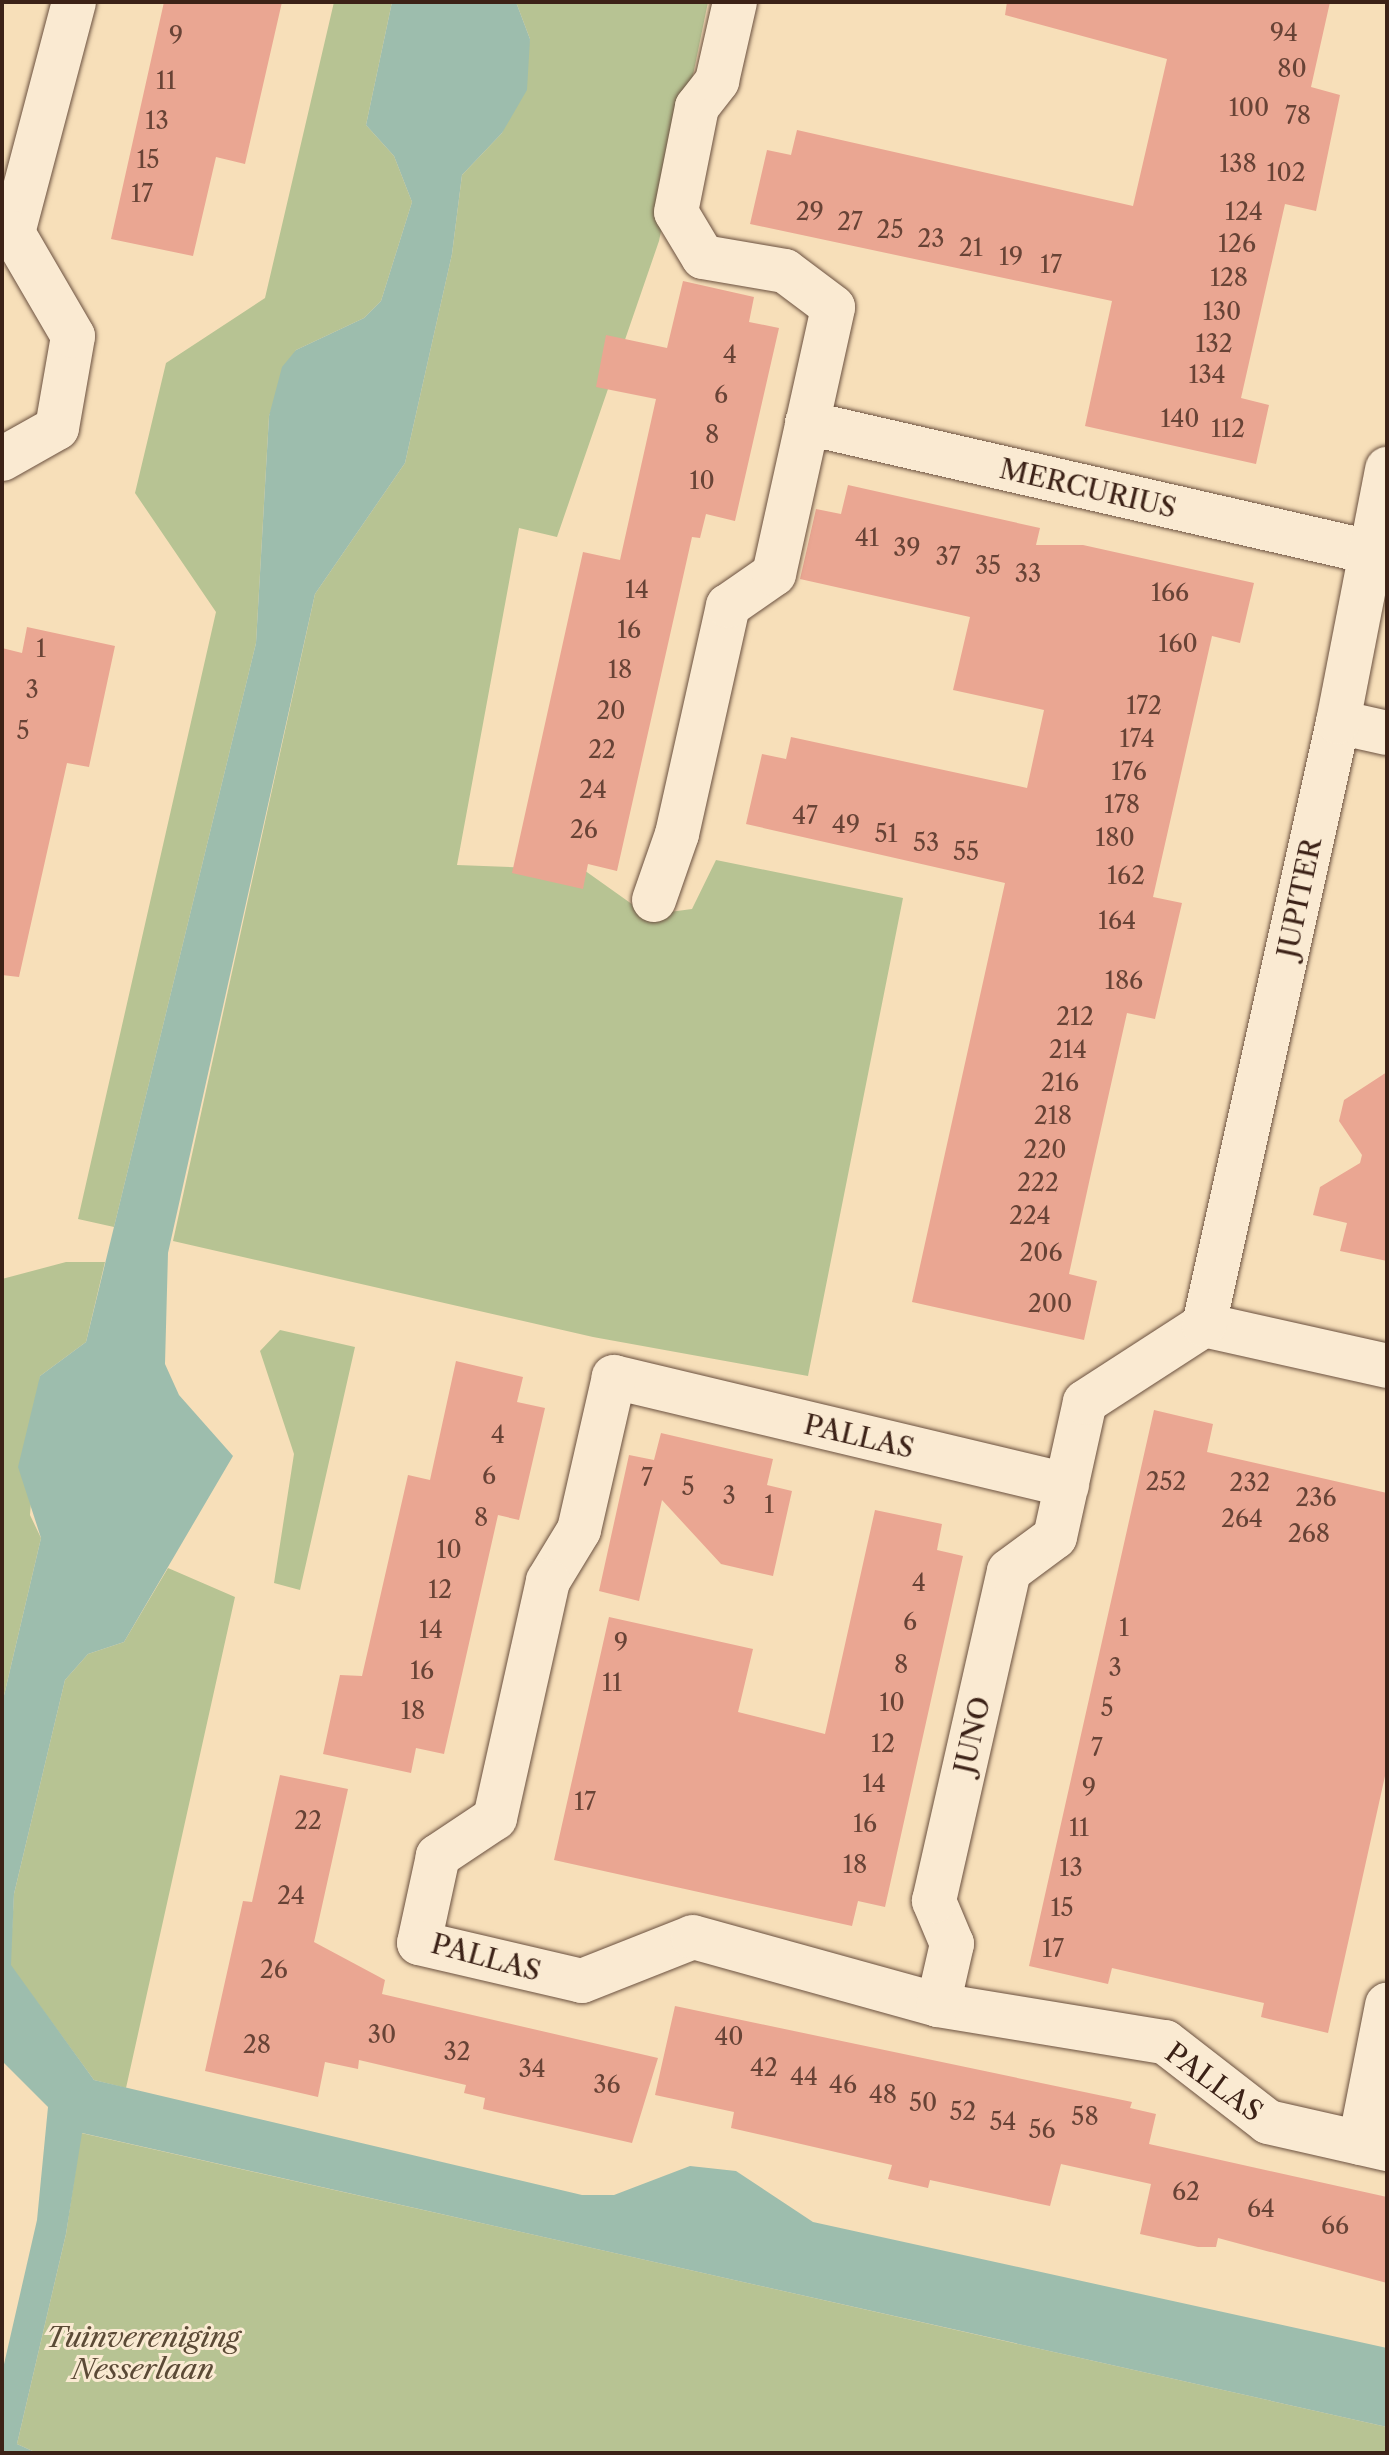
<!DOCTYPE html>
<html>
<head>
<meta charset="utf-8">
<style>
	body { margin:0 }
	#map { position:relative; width:1389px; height:2455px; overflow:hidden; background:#f7dfb9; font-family:"Libre Caslon Text",serif }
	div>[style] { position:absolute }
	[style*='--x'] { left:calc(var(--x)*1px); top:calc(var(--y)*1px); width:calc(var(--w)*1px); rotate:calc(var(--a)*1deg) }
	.green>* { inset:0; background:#b7c393 }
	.water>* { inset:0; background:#9dbdad }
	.building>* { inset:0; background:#eaa692 }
	.roads { filter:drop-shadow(0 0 2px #6b5140) drop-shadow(0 0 2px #6b5140) }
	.street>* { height:44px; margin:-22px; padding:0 22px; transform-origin:22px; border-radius:22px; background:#faead2 }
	span { translate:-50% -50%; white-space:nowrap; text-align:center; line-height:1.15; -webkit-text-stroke:6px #faead2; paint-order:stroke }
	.number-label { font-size:24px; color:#684336 }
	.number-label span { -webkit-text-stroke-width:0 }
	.street-label { font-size:28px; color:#3c2217 }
	.park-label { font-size:28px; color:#5b4a36; font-style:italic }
	.frame { position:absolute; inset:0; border:4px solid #3c2217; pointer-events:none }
</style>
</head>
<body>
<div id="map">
	<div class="green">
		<div style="clip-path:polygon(334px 2px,392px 2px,366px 125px,394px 156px,412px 202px,381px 301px,364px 318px,296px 350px,269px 416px,256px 643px,114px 1227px,78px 1219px,216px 612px,135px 493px,166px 363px,265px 298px)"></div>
		<div style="clip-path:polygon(516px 2px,708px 2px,659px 241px,557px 537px,519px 528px,457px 865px,584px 870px,636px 907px,662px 913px,692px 909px,716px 860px,903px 898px,808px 1376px,593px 1337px,173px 1241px,315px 594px,405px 463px,452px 254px,462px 175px,502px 133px,530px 39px)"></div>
		<div style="clip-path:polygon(66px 1262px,105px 1262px,86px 1342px,40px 1376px,30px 1515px,41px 1538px,2px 1704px,2px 1279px)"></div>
		<div style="clip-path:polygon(280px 1330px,355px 1347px,300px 1590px,274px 1583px,294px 1454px,260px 1351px)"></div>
		<div style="clip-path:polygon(168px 1568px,235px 1597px,126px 2088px,94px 2080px,10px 1965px,14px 1894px,65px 1680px,88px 1654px,124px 1642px)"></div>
		<div style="clip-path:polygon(81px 2133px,1387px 2427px,1387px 2453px,37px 2453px,17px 2444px,66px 2234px)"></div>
	</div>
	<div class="water">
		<div style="clip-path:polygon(392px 2px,516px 2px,530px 39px,527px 90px,502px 133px,462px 175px,452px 254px,405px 463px,315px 594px,168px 1253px,165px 1364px,179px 1395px,233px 1456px,124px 1642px,88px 1654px,65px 1680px,14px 1894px,11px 1965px,94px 2080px,582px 2195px,614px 2195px,690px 2166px,736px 2171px,813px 2222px,1387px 2348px,1387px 2427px,82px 2133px,66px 2234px,17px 2444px,37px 2453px,2px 2453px,2px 2373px,37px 2220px,48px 2107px,2px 2061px,2px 1704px,41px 1538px,18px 1467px,40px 1376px,86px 1342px,256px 643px,269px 416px,282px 367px,296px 350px,364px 318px,381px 301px,412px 202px,394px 156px,366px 125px)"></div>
	</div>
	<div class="building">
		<div style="clip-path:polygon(164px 2px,282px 2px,245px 164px,216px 157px,193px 256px,111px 239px)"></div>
		<div style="clip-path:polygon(1007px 2px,1330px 2px,1311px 87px,1340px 95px,1316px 211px,1285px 204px,1241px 398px,1269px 405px,1256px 464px,1085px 426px,1112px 301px,750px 224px,767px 150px,791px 155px,797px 130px,1133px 206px,1167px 59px,1005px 15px)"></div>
		<div style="clip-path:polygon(683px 281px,754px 297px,749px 322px,779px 328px,735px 521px,706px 514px,700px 538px,692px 537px,617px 871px,588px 864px,583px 889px,512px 873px,583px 552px,620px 560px,656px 399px,596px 387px,606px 335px,667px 348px)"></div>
		<div style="clip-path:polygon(848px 485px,1040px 528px,1036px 545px,1083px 545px,1254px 583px,1240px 643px,1212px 636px,1153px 897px,1182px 903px,1155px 1019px,1127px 1013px,1090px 1178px,1069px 1274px,1097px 1281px,1084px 1340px,912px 1302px,1005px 883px,746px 824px,762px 754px,786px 759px,791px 737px,1027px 788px,1044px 710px,953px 690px,970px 617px,800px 579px,816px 509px,841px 514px)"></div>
		<div style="clip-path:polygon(27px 627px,115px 646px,89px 767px,67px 763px,19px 977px,2px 975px,2px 648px,22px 653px)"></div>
		<div style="clip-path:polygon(1387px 1072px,1387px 1261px,1340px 1251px,1347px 1223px,1313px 1215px,1320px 1187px,1360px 1163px,1362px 1155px,1339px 1121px,1344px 1100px)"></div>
		<div style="clip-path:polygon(456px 1361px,523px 1377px,517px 1402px,545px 1408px,519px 1520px,498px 1515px,444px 1754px,416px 1748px,411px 1773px,323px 1754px,340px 1675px,362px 1676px,408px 1475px,430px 1480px)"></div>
		<div style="clip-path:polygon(1154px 1410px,1213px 1424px,1207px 1452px,1387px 1493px,1387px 1767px,1328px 2033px,1261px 2017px,1264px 2003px,1112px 1968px,1108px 1984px,1029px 1966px)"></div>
		<div style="clip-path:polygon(661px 1433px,773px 1459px,767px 1485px,792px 1491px,773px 1576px,721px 1564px,662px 1500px,639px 1601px,599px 1591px,629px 1455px,654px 1460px)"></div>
		<div style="clip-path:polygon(875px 1510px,942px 1524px,937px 1550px,963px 1556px,885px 1907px,858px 1901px,852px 1926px,554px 1860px,609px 1617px,753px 1649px,738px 1712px,825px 1734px)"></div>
		<div style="clip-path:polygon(280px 1775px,348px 1789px,314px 1942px,385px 1980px,382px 1994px,658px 2058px,632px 2143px,483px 2109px,485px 2098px,464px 2093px,466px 2085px,359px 2060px,358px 2069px,325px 2062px,318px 2097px,205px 2071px,243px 1901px,252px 1902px)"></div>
		<div style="clip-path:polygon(675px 2006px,1132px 2102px,1130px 2108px,1156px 2114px,1149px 2144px,1387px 2197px,1387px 2283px,1218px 2238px,1216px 2247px,1198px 2247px,1140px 2234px,1151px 2184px,1061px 2164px,1050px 2206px,930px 2180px,928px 2188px,888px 2179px,892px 2165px,731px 2128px,734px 2112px,655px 2095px)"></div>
	</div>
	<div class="roads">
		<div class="street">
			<div style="--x:2;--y:230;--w:11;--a:15"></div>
			<div style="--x:13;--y:233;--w:239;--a:-75.2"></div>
			<div style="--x:807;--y:423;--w:578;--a:12.91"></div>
			<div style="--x:2;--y:459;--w:63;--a:-29.4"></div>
			<div style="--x:57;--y:428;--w:93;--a:-80.1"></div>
			<div style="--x:73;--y:336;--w:119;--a:-120.2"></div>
			<div style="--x:1338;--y:722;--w:50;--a:12.7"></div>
			<div style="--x:654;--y:900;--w:70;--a:-70.8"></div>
			<div style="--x:677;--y:834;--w:234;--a:-77.4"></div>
			<div style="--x:728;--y:606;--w:56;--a:-34.8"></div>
			<div style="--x:774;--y:574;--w:273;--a:-77.5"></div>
			<div style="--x:833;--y:307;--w:60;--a:-143.1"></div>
			<div style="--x:785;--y:271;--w:83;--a:-170.3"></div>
			<div style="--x:703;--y:257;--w:52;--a:-121"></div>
			<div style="--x:676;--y:212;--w:107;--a:-78.7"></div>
			<div style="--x:697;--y:107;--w:33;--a:-52"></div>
			<div style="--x:717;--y:81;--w:81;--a:-77.2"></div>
			<div style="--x:1204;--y:1325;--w:188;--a:12.6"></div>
			<div style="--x:1067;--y:1485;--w:466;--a:-166.6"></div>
			<div style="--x:614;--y:1377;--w:157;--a:102.9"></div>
			<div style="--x:579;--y:1530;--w:60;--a:121.3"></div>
			<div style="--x:548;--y:1581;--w:243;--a:102.6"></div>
			<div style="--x:495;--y:1818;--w:69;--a:146.3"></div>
			<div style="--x:438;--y:1856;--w:89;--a:102.3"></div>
			<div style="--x:419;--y:1943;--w:167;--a:13.1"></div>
			<div style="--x:582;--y:1981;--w:119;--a:-21.6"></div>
			<div style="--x:693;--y:1937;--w:254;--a:15.5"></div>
			<div style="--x:938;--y:2005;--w:230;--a:9.3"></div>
			<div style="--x:1165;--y:2042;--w:130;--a:37.8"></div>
			<div style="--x:1268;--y:2122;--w:122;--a:12.8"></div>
			<div style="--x:938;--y:2005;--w:63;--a:-77.1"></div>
			<div style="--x:952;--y:1944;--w:47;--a:-112.7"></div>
			<div style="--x:934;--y:1901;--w:338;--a:-77.2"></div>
			<div style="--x:1009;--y:1571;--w:57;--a:-36.5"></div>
			<div style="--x:1055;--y:1537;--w:138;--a:-77.5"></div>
			<div style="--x:1085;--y:1402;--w:142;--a:-32.9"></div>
			<div style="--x:1204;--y:1325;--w:618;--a:-77.47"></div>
			<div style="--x:1338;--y:722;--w:258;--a:-79"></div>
			<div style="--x:1360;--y:2143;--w:141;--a:-78.9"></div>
		</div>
	</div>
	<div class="number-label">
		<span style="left:1284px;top:33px">94</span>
		<span style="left:176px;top:36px">9</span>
		<span style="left:1292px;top:69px">80</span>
		<span style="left:166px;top:81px">11</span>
		<span style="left:1249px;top:108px">100</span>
		<span style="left:1298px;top:116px">78</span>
		<span style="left:157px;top:121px">13</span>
		<span style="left:148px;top:160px">15</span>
		<span style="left:1238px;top:164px">138</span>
		<span style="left:1286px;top:173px">102</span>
		<span style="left:142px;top:194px">17</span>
		<span style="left:810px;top:212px">29</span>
		<span style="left:1244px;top:212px">124</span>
		<span style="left:850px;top:222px">27</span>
		<span style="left:890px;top:230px">25</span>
		<span style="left:931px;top:239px">23</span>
		<span style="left:1237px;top:244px">126</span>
		<span style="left:971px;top:248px">21</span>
		<span style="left:1011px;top:257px">19</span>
		<span style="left:1051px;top:265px">17</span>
		<span style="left:1229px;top:278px">128</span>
		<span style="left:1222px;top:312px">130</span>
		<span style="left:1214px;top:344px">132</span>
		<span style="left:730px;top:355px">4</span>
		<span style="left:1207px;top:375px">134</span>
		<span style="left:721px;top:395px">6</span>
		<span style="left:1180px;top:419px">140</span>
		<span style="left:1228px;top:429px">112</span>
		<span style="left:712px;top:435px">8</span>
		<span style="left:702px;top:481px">10</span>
		<span style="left:867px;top:538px">41</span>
		<span style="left:907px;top:548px">39</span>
		<span style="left:948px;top:557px">37</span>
		<span style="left:988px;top:566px">35</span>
		<span style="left:1028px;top:574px">33</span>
		<span style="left:637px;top:590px">14</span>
		<span style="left:1170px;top:593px">166</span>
		<span style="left:629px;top:630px">16</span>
		<span style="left:1178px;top:644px">160</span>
		<span style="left:41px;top:649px">1</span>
		<span style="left:620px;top:670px">18</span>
		<span style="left:32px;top:690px">3</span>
		<span style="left:1144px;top:706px">172</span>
		<span style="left:611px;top:711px">20</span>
		<span style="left:23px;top:731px">5</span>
		<span style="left:1137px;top:739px">174</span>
		<span style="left:602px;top:750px">22</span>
		<span style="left:1129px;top:772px">176</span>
		<span style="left:593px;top:790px">24</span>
		<span style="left:1122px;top:805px">178</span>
		<span style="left:805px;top:816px">47</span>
		<span style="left:846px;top:825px">49</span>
		<span style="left:584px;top:830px">26</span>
		<span style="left:886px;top:834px">51</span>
		<span style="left:1115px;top:838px">180</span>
		<span style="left:926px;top:843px">53</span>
		<span style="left:966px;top:852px">55</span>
		<span style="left:1126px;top:876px">162</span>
		<span style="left:1117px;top:921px">164</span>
		<span style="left:1124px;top:981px">186</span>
		<span style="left:1075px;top:1017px">212</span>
		<span style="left:1068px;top:1050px">214</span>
		<span style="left:1060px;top:1083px">216</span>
		<span style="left:1053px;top:1116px">218</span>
		<span style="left:1045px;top:1150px">220</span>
		<span style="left:1038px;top:1183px">222</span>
		<span style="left:1030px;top:1216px">224</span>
		<span style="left:1041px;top:1253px">206</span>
		<span style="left:1050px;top:1304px">200</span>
		<span style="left:498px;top:1435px">4</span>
		<span style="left:489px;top:1476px">6</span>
		<span style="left:647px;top:1478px">7</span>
		<span style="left:1166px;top:1482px">252</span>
		<span style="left:1250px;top:1483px">232</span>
		<span style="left:688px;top:1487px">5</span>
		<span style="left:729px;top:1496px">3</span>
		<span style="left:1316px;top:1498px">236</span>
		<span style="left:769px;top:1505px">1</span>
		<span style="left:481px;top:1518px">8</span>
		<span style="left:1242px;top:1519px">264</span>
		<span style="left:1309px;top:1534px">268</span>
		<span style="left:449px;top:1550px">10</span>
		<span style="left:919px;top:1583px">4</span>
		<span style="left:440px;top:1590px">12</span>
		<span style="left:910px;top:1622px">6</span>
		<span style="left:1124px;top:1628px">1</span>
		<span style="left:431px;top:1630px">14</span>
		<span style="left:621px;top:1643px">9</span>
		<span style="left:901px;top:1665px">8</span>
		<span style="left:1115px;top:1668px">3</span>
		<span style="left:422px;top:1671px">16</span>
		<span style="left:612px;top:1683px">11</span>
		<span style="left:892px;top:1703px">10</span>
		<span style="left:1107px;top:1708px">5</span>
		<span style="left:413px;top:1711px">18</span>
		<span style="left:883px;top:1744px">12</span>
		<span style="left:1097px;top:1748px">7</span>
		<span style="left:874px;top:1784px">14</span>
		<span style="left:1089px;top:1788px">9</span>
		<span style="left:585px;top:1802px">17</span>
		<span style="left:308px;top:1821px">22</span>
		<span style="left:865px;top:1824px">16</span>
		<span style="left:1079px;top:1828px">11</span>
		<span style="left:855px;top:1865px">18</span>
		<span style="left:1071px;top:1868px">13</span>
		<span style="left:291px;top:1896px">24</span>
		<span style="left:1062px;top:1908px">15</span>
		<span style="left:1053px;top:1949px">17</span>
		<span style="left:274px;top:1970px">26</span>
		<span style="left:382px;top:2035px">30</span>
		<span style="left:729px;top:2037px">40</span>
		<span style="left:257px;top:2045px">28</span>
		<span style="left:457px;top:2052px">32</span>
		<span style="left:764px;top:2068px">42</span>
		<span style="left:532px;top:2069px">34</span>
		<span style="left:804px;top:2077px">44</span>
		<span style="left:607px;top:2085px">36</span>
		<span style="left:843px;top:2085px">46</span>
		<span style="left:883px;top:2095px">48</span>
		<span style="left:923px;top:2103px">50</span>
		<span style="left:963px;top:2112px">52</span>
		<span style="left:1085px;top:2117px">58</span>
		<span style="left:1003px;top:2122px">54</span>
		<span style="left:1042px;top:2130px">56</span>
		<span style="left:1186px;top:2192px">62</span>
		<span style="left:1261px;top:2209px">64</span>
		<span style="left:1335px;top:2226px">66</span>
	</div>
	<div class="street-label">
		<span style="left:1088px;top:488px;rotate:13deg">MERCURIUS</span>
		<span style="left:1299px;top:898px;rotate:-78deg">JUPITER</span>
		<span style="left:859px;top:1436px;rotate:13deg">PALLAS</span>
		<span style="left:972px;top:1735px;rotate:-77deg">JUNO</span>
		<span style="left:486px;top:1957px;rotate:15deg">PALLAS</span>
		<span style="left:1214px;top:2082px;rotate:36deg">PALLAS</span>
	</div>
	<div class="park-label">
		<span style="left:143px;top:2353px">Tuinvereniging<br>Nesserlaan</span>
	</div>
	<div class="frame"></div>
</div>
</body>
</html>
